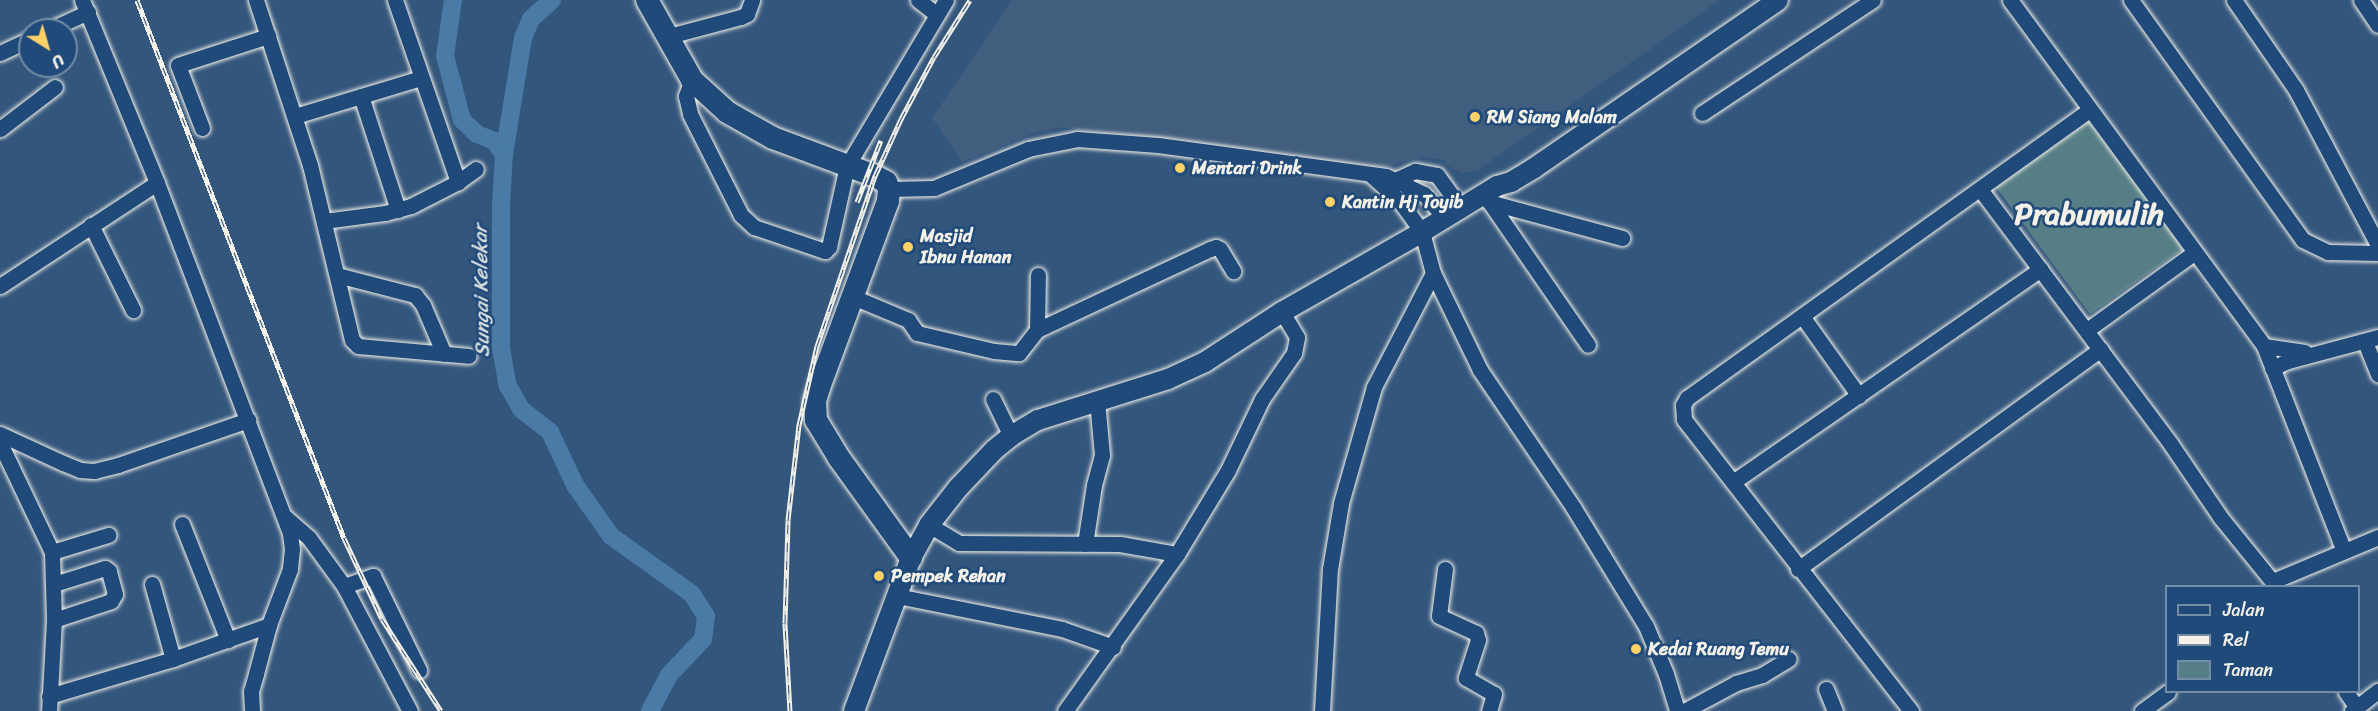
<!DOCTYPE html>
<html>
<head>
<meta charset="utf-8">
<style>
	body { margin:0 }
	#map { position:relative; width:2378px; height:711px; overflow:hidden; background:#33567c; font-family:Sriracha,sans-serif }
	div>[style] { position:absolute }
	[style*='--x'] { left:calc(var(--x)*1px); top:calc(var(--y)*1px); width:calc(var(--w)*1px); rotate:calc(var(--a)*1deg) }
	.built>* { inset:0; background:#415e7e }
	.green>* { inset:0; background:#567e86 }
	.river>* { height:18px; margin:-9px; padding:0 9px; transform-origin:9px; border-radius:9px; background:#497ba6 }
	.roads { filter:drop-shadow(0 0 2px #f4f1e8) drop-shadow(0 0 2px #f4f1e8) }
	.minor>* { height:15px; margin:-7.5px; padding:0 7.5px; transform-origin:7.5px; border-radius:7.5px; background:#1f4a7a }
	.major>* { height:20px; margin:-10px; padding:0 10px; transform-origin:10px; border-radius:10px; background:#1f4a7a }
	.highway>* { height:22px; margin:-11px; padding:0 11px; transform-origin:11px; border-radius:11px; background:#1f4a7a }
	.rail>* { height:5px; margin-top:-2.5px; transform-origin:0; background:repeating-linear-gradient(90deg,#1f4a7a 0 9px,#f4f1e8 0 18px); box-sizing:border-box; border-block:2px solid #f4f1e8 }
	.dots>* { width:16px; height:16px; translate:-50% -50%; box-sizing:border-box; border:3px solid #1f4a7a; border-radius:50% }
	span { translate:-50% -50%; white-space:nowrap; text-align:center; line-height:1.15; -webkit-text-stroke:5px #1f4a7a; paint-order:stroke }
	.poi-label { font-size:18px; color:#f4f1e8; font-weight:700 }
	.left { translate:0 -50%; text-align:left }
	.water-label { font-size:20px; color:#dadfde; font-style:italic }
	.town-label { font-size:30px; color:#f4f1e8; font-weight:700 }
	.legend { position:absolute; left:2165px; top:585px; width:195px; height:108px; box-sizing:border-box; background:#1f4a7a; border:2px solid #748da6; margin:0; padding:8px 10px; list-style:none; font-size:18px; color:#f4f1e8 }
	.legend li { display:flex; align-items:center; gap:12px; height:30px }
	.legend b { width:30px; border:2px solid #748da6 }
	.north { position:absolute; left:18px; top:18px; width:60px; height:60px; box-sizing:border-box; background:#1f4a7a; border:2px solid #748da6; border-radius:50%; rotate:143deg; font-size:16px; font-weight:700; line-height:24px; text-align:center; color:#f4f1e8 }
	.north::after { content:''; display:block; margin:auto; width:21px; height:27px; background:#ffd166; clip-path:polygon(50% 0,100% 100%,50% 72%,0 100%) }
</style>
</head>
<body>
<div id="map">
	<div class="built">
		<div style="clip-path:polygon(1012px 0,1720px 0,1478px 170px,1461px 173px,1445px 164px,1445px 160px,1421px 157px,1377px 169px,1064px 127px,1036px 132px,962px 162px,932px 118px)"></div>
	</div>
	<div class="green">
		<div style="clip-path:polygon(2089px 121px,2184px 248px,2090px 314px,1996px 187px)"></div>
	</div>
	<div class="river">
		<div style="--x:453;--y:0;--w:57;--a:98.1"></div>
		<div style="--x:445;--y:56;--w:66;--a:75.1"></div>
		<div style="--x:462;--y:120;--w:21;--a:43"></div>
		<div style="--x:477;--y:134;--w:18;--a:22"></div>
		<div style="--x:494;--y:141;--w:16;--a:52"></div>
		<div style="--x:552;--y:0;--w:28;--a:138"></div>
		<div style="--x:531;--y:19;--w:21;--a:113"></div>
		<div style="--x:523;--y:38;--w:118;--a:99.3"></div>
		<div style="--x:504;--y:154;--w:49;--a:93.5"></div>
		<div style="--x:501;--y:203;--w:145;--a:90"></div>
		<div style="--x:501;--y:348;--w:39;--a:80"></div>
		<div style="--x:508;--y:386;--w:28;--a:60"></div>
		<div style="--x:522;--y:410;--w:36;--a:38"></div>
		<div style="--x:550;--y:432;--w:59;--a:64.7"></div>
		<div style="--x:575;--y:485;--w:62;--a:54.8"></div>
		<div style="--x:611;--y:536;--w:100;--a:35.6"></div>
		<div style="--x:692;--y:594;--w:26;--a:58"></div>
		<div style="--x:706;--y:616;--w:23;--a:97"></div>
		<div style="--x:703;--y:639;--w:50;--a:133.4"></div>
		<div style="--x:669;--y:675;--w:41;--a:117.8"></div>
	</div>
	<div class="roads">
		<div class="minor">
			<div style="--x:82;--y:0;--w:198;--a:67.7"></div>
			<div style="--x:157;--y:183;--w:374;--a:69.2"></div>
			<div style="--x:290;--y:533;--w:16;--a:83"></div>
			<div style="--x:292;--y:549;--w:20;--a:96"></div>
			<div style="--x:290;--y:569;--w:60;--a:110.6"></div>
			<div style="--x:269;--y:625;--w:51;--a:104.9"></div>
			<div style="--x:256;--y:674;--w:18;--a:106"></div>
			<div style="--x:251;--y:691;--w:20;--a:87"></div>
			<div style="--x:256;--y:0;--w:174;--a:71.9"></div>
			<div style="--x:310;--y:165;--w:180;--a:76.5"></div>
			<div style="--x:352;--y:340;--w:8;--a:45"></div>
			<div style="--x:358;--y:346;--w:111;--a:5.1"></div>
			<div style="--x:395;--y:0;--w:193;--a:70.9"></div>
			<div style="--x:918;--y:0;--w:23;--a:38"></div>
			<div style="--x:2010;--y:0;--w:429;--a:53.7"></div>
			<div style="--x:2264;--y:346;--w:220;--a:68.7"></div>
			<div style="--x:2131;--y:0;--w:295;--a:54.4"></div>
			<div style="--x:2303;--y:240;--w:28;--a:26"></div>
			<div style="--x:2328;--y:252;--w:50;--a:1.1"></div>
			<div style="--x:2234;--y:0;--w:109;--a:55.4"></div>
			<div style="--x:2296;--y:90;--w:175;--a:62.1"></div>
			<div style="--x:2361;--y:0;--w:30;--a:56"></div>
			<div style="--x:49;--y:30;--w:43;--a:-24.8"></div>
			<div style="--x:669;--y:36;--w:74;--a:-14.8"></div>
			<div style="--x:741;--y:17;--w:7;--a:-27"></div>
			<div style="--x:747;--y:14;--w:15;--a:-70"></div>
			<div style="--x:0;--y:53;--w:33;--a:-25"></div>
			<div style="--x:692;--y:80;--w:17;--a:111"></div>
			<div style="--x:686;--y:96;--w:18;--a:77"></div>
			<div style="--x:690;--y:114;--w:113;--a:63.2"></div>
			<div style="--x:741;--y:215;--w:18;--a:43"></div>
			<div style="--x:754;--y:227;--w:75;--a:18.7"></div>
			<div style="--x:825;--y:251;--w:6;--a:-45"></div>
			<div style="--x:829;--y:247;--w:83;--a:-77.5"></div>
			<div style="--x:847;--y:166;--w:193;--a:-59.2"></div>
			<div style="--x:361;--y:96;--w:120;--a:72"></div>
			<div style="--x:1702;--y:113;--w:205;--a:-33.5"></div>
			<div style="--x:295;--y:116;--w:132;--a:-16.8"></div>
			<div style="--x:202;--y:128;--w:67;--a:-110.9"></div>
			<div style="--x:178;--y:65;--w:95;--a:-17.9"></div>
			<div style="--x:0;--y:129;--w:69;--a:-37.4"></div>
			<div style="--x:1372;--y:176;--w:36;--a:42"></div>
			<div style="--x:1399;--y:200;--w:39;--a:54"></div>
			<div style="--x:1422;--y:232;--w:42;--a:75"></div>
			<div style="--x:1433;--y:273;--w:108;--a:64.1"></div>
			<div style="--x:1480;--y:370;--w:166;--a:55.8"></div>
			<div style="--x:1573;--y:507;--w:140;--a:58.5"></div>
			<div style="--x:1646;--y:626;--w:52;--a:67.4"></div>
			<div style="--x:1666;--y:674;--w:39;--a:73"></div>
			<div style="--x:1397;--y:179;--w:20;--a:-24"></div>
			<div style="--x:1415;--y:171;--w:22;--a:10"></div>
			<div style="--x:1437;--y:175;--w:41;--a:54"></div>
			<div style="--x:889;--y:189;--w:45;--a:-1.3"></div>
			<div style="--x:934;--y:188;--w:102;--a:-22.5"></div>
			<div style="--x:1028;--y:149;--w:50;--a:-11.5"></div>
			<div style="--x:1077;--y:139;--w:81;--a:4.2"></div>
			<div style="--x:1158;--y:145;--w:230;--a:7.7"></div>
			<div style="--x:1386;--y:176;--w:42;--a:25.3"></div>
			<div style="--x:1424;--y:194;--w:32;--a:49"></div>
			<div style="--x:1980;--y:189;--w:317;--a:53.2"></div>
			<div style="--x:2170;--y:443;--w:91;--a:55.8"></div>
			<div style="--x:2221;--y:518;--w:87;--a:51"></div>
			<div style="--x:1484;--y:194;--w:183;--a:55.4"></div>
			<div style="--x:1489;--y:202;--w:138;--a:15.1"></div>
			<div style="--x:324;--y:221;--w:62;--a:-7.5"></div>
			<div style="--x:385;--y:213;--w:27;--a:-15"></div>
			<div style="--x:411;--y:206;--w:53;--a:-27.1"></div>
			<div style="--x:458;--y:182;--w:22;--a:-36"></div>
			<div style="--x:91;--y:225;--w:95;--a:63.7"></div>
			<div style="--x:337;--y:275;--w:81;--a:14.4"></div>
			<div style="--x:415;--y:295;--w:13;--a:51"></div>
			<div style="--x:423;--y:305;--w:53;--a:66.8"></div>
			<div style="--x:0;--y:286;--w:188;--a:-33.3"></div>
			<div style="--x:853;--y:297;--w:60;--a:22.7"></div>
			<div style="--x:908;--y:320;--w:16;--a:55"></div>
			<div style="--x:917;--y:333;--w:79;--a:13.2"></div>
			<div style="--x:994;--y:351;--w:25;--a:5"></div>
			<div style="--x:1019;--y:353;--w:29;--a:-52"></div>
			<div style="--x:1037;--y:330;--w:191;--a:-25.1"></div>
			<div style="--x:1210;--y:249;--w:6;--a:-18"></div>
			<div style="--x:1216;--y:247;--w:4;--a:27"></div>
			<div style="--x:1220;--y:249;--w:26;--a:59"></div>
			<div style="--x:1802;--y:316;--w:98;--a:54.5"></div>
			<div style="--x:1037;--y:330;--w:55;--a:-89"></div>
			<div style="--x:2087;--y:330;--w:133;--a:-35.8"></div>
			<div style="--x:2365;--y:342;--w:35;--a:68"></div>
			<div style="--x:2264;--y:346;--w:41;--a:8.3"></div>
			<div style="--x:2272;--y:368;--w:17;--a:-24"></div>
			<div style="--x:2288;--y:361;--w:93;--a:-14.9"></div>
			<div style="--x:993;--y:399;--w:41;--a:64.1"></div>
			<div style="--x:0;--y:434;--w:69;--a:24.7"></div>
			<div style="--x:63;--y:463;--w:18;--a:22"></div>
			<div style="--x:80;--y:470;--w:14;--a:4"></div>
			<div style="--x:94;--y:471;--w:25;--a:-14"></div>
			<div style="--x:118;--y:465;--w:138;--a:-19.1"></div>
			<div style="--x:0;--y:443;--w:121;--a:64.5"></div>
			<div style="--x:52;--y:552;--w:68;--a:88.3"></div>
			<div style="--x:54;--y:620;--w:91;--a:93.1"></div>
			<div style="--x:1733;--y:482;--w:374;--a:-34.7"></div>
			<div style="--x:285;--y:517;--w:32;--a:41"></div>
			<div style="--x:309;--y:538;--w:59;--a:53.9"></div>
			<div style="--x:344;--y:586;--w:141;--a:62.2"></div>
			<div style="--x:182;--y:524;--w:125;--a:68.4"></div>
			<div style="--x:929;--y:525;--w:35;--a:31"></div>
			<div style="--x:959;--y:543;--w:161;--a:0.4"></div>
			<div style="--x:1120;--y:544;--w:58;--a:10"></div>
			<div style="--x:1085;--y:544;--w:60;--a:-81.3"></div>
			<div style="--x:1094;--y:485;--w:31;--a:-75"></div>
			<div style="--x:1102;--y:455;--w:55;--a:-95.2"></div>
			<div style="--x:52;--y:552;--w:59;--a:-16.9"></div>
			<div style="--x:1445;--y:569;--w:47;--a:97.3"></div>
			<div style="--x:1439;--y:616;--w:41;--a:24.7"></div>
			<div style="--x:1476;--y:633;--w:7;--a:74"></div>
			<div style="--x:1478;--y:640;--w:40;--a:108"></div>
			<div style="--x:1466;--y:678;--w:32;--a:30"></div>
			<div style="--x:1494;--y:694;--w:18;--a:106"></div>
			<div style="--x:1798;--y:569;--w:374;--a:-36"></div>
			<div style="--x:2273;--y:581;--w:114;--a:-22.7"></div>
			<div style="--x:152;--y:584;--w:78;--a:74.4"></div>
			<div style="--x:344;--y:586;--w:31;--a:-19"></div>
			<div style="--x:373;--y:576;--w:105;--a:63.9"></div>
			<div style="--x:897;--y:596;--w:168;--a:11.3"></div>
			<div style="--x:1062;--y:629;--w:54;--a:19.4"></div>
			<div style="--x:54;--y:620;--w:60;--a:-18.4"></div>
			<div style="--x:111;--y:601;--w:8;--a:-60"></div>
			<div style="--x:115;--y:594;--w:24;--a:-105"></div>
			<div style="--x:109;--y:571;--w:5;--a:-143"></div>
			<div style="--x:105;--y:568;--w:53;--a:162.6"></div>
			<div style="--x:1826;--y:689;--w:24;--a:68"></div>
			<div style="--x:2346;--y:692;--w:19;--a:55"></div>
			<div style="--x:49;--y:696;--w:129;--a:-16.6"></div>
			<div style="--x:173;--y:659;--w:102;--a:-19.5"></div>
			<div style="--x:1065;--y:711;--w:193;--a:-54.5"></div>
			<div style="--x:1177;--y:554;--w:98;--a:-58.7"></div>
			<div style="--x:1228;--y:470;--w:79;--a:-64.4"></div>
			<div style="--x:1262;--y:399;--w:56;--a:-55.2"></div>
			<div style="--x:1294;--y:353;--w:16;--a:-79"></div>
			<div style="--x:1297;--y:337;--w:29;--a:-121"></div>
			<div style="--x:1322;--y:711;--w:142;--a:-86.8"></div>
			<div style="--x:1330;--y:569;--w:67;--a:-80.5"></div>
			<div style="--x:1341;--y:503;--w:121;--a:-74.1"></div>
			<div style="--x:1374;--y:387;--w:128;--a:-62.6"></div>
			<div style="--x:1684;--y:711;--w:59;--a:-28.3"></div>
			<div style="--x:1736;--y:683;--w:27;--a:-17"></div>
			<div style="--x:1762;--y:675;--w:31;--a:-31"></div>
			<div style="--x:1911;--y:711;--w:370;--a:-127.9"></div>
			<div style="--x:1684;--y:419;--w:14;--a:-94"></div>
			<div style="--x:1683;--y:405;--w:8;--a:-60"></div>
			<div style="--x:1687;--y:398;--w:495;--a:-35.6"></div>
			<div style="--x:2142;--y:711;--w:32;--a:-36"></div>
			<div style="--x:2352;--y:711;--w:33;--a:-38"></div>
		</div>
		<div class="major">
			<div style="--x:854;--y:711;--w:163;--a:-69.6"></div>
			<div style="--x:911;--y:558;--w:38;--a:-61"></div>
			<div style="--x:929;--y:525;--w:47;--a:-51.9"></div>
			<div style="--x:958;--y:488;--w:52;--a:-46.5"></div>
			<div style="--x:994;--y:450;--w:22;--a:-39"></div>
			<div style="--x:1011;--y:436;--w:31;--a:-31"></div>
			<div style="--x:1038;--y:420;--w:136;--a:-17.5"></div>
			<div style="--x:1168;--y:379;--w:41;--a:-24.7"></div>
			<div style="--x:1205;--y:362;--w:92;--a:-33"></div>
			<div style="--x:1282;--y:312;--w:161;--a:-29.7"></div>
			<div style="--x:1422;--y:232;--w:88;--a:-31.5"></div>
			<div style="--x:1497;--y:186;--w:15;--a:-16"></div>
			<div style="--x:1511;--y:182;--w:27;--a:-31"></div>
			<div style="--x:1534;--y:168;--w:296;--a:-34.5"></div>
		</div>
		<div class="highway">
			<div style="--x:647;--y:0;--w:92;--a:60.6"></div>
			<div style="--x:692;--y:80;--w:47;--a:42.4"></div>
			<div style="--x:727;--y:112;--w:53;--a:29.5"></div>
			<div style="--x:773;--y:138;--w:109;--a:20.4"></div>
			<div style="--x:875;--y:176;--w:13;--a:29"></div>
			<div style="--x:886;--y:182;--w:8;--a:67"></div>
			<div style="--x:889;--y:189;--w:12;--a:95"></div>
			<div style="--x:888;--y:201;--w:199;--a:110.3"></div>
			<div style="--x:819;--y:388;--w:14;--a:107"></div>
			<div style="--x:815;--y:401;--w:19;--a:87"></div>
			<div style="--x:816;--y:420;--w:44;--a:58.8"></div>
			<div style="--x:839;--y:458;--w:123;--a:54.2"></div>
		</div>
	</div>
	<div class="rail">
		<div style="--x:137;--y:0;--w:576;--a:68.96"></div>
		<div style="--x:344;--y:538;--w:89;--a:64.9"></div>
		<div style="--x:382;--y:619;--w:109;--a:57.3"></div>
		<div style="--x:857;--y:202;--w:66;--a:-68.8"></div>
		<div style="--x:790;--y:711;--w:88;--a:-93.3"></div>
		<div style="--x:785;--y:623;--w:103;--a:-88.3"></div>
		<div style="--x:788;--y:520;--w:96;--a:-83.4"></div>
		<div style="--x:799;--y:425;--w:81;--a:-77.2"></div>
		<div style="--x:817;--y:346;--w:180;--a:-71.2"></div>
		<div style="--x:875;--y:176;--w:63;--a:-65.5"></div>
		<div style="--x:901;--y:119;--w:70;--a:-62"></div>
		<div style="--x:934;--y:57;--w:67;--a:-57.7"></div>
	</div>
	<div class="dots">
		<div style="left:1475px;top:117px;background:#ffd166"></div>
		<div style="left:1180px;top:168px;background:#ffd166"></div>
		<div style="left:1330px;top:202px;background:#ffd166"></div>
		<div style="left:908px;top:247px;background:#ffd166"></div>
		<div style="left:879px;top:576px;background:#ffd166"></div>
		<div style="left:1636px;top:649px;background:#ffd166"></div>
	</div>
	<div class="poi-label">
		<span class="left" style="left:1487px;top:117px">RM Siang Malam</span>
		<span class="left" style="left:1192px;top:168px">Mentari Drink</span>
		<span class="left" style="left:1342px;top:202px">Kantin Hj Toyib</span>
		<span class="left" style="left:920px;top:247px">Masjid<br>Ibnu Hanan</span>
		<span class="left" style="left:891px;top:576px">Pempek Rehan</span>
		<span class="left" style="left:1648px;top:649px">Kedai Ruang Temu</span>
	</div>
	<div class="water-label">
		<span style="left:481px;top:291px;rotate:-91deg">Sungai Kelekar</span>
	</div>
	<div class="town-label">
		<span style="left:2089px;top:214px">Prabumulih</span>
	</div>
	<ul class="legend">
	<li><b style="height:8px;background:#1f4a7a"></b>Jalan</li>
	<li><b style="height:8px;background:#f4f1e8"></b>Rel</li>
	<li><b style="height:16px;background:#567e86"></b>Taman</li>
	</ul>
	<div class="north">U</div>
</div>
</body>
</html>
